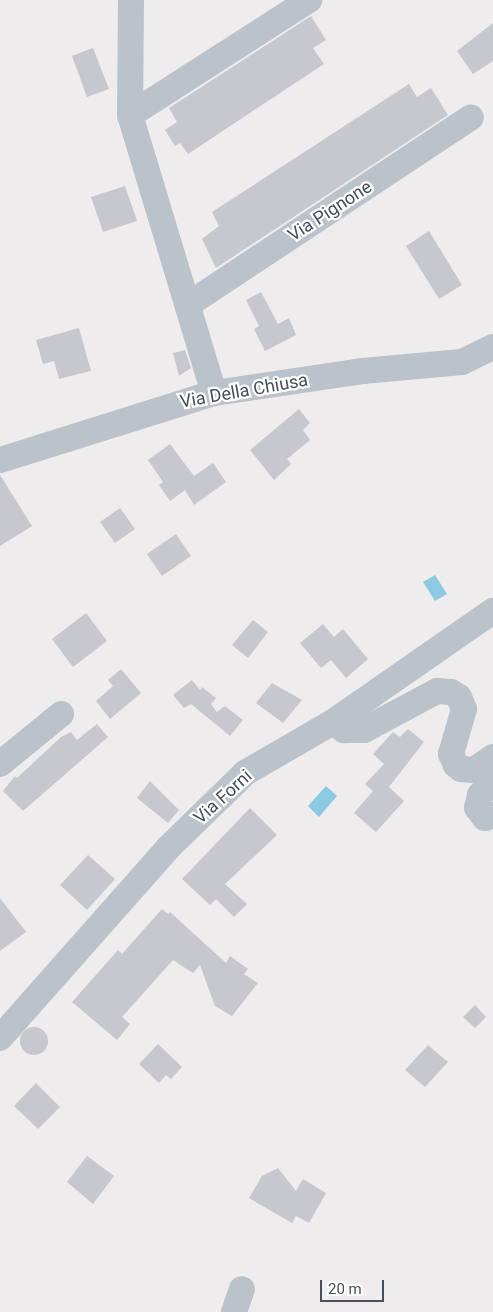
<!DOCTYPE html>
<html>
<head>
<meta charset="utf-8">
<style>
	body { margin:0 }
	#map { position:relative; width:493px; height:1312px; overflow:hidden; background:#eeecec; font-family:Roboto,sans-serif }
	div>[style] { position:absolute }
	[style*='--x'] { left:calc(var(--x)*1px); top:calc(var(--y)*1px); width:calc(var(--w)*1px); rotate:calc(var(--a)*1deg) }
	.water>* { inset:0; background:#8ccae4 }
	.building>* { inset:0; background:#c7c7ce }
	.round { border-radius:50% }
	.minor>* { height:26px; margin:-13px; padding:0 13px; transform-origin:13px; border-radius:13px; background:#bbc2ca }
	span { translate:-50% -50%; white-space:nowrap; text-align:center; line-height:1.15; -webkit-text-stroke:4.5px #fff; paint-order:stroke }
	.street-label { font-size:18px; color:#464e58 }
	.scale { position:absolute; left:320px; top:1280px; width:64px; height:22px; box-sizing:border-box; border:2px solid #464e58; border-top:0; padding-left:6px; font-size:15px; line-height:18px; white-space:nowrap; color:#464e58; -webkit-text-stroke:4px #fff; paint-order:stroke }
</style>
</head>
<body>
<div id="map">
	<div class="water">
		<div style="clip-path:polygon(435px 575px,447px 594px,435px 601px,423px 582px)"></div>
		<div style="clip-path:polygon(326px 786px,337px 796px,319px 817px,308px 806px)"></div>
	</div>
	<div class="building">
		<div style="clip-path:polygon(311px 16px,326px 40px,313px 48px,324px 64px,188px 154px,180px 143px,175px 146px,165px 130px,177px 122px,169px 108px)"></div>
		<div style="clip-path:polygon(493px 23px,493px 61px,473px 74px,457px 51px)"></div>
		<div style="clip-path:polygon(93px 48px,109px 89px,87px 97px,72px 56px)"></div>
		<div style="clip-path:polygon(409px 84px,417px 97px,431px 88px,448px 115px,216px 268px,202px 239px,219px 226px,212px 212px)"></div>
		<div style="clip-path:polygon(125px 186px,137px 221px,103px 232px,91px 197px)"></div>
		<div style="clip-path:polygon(429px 231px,462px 285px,439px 299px,406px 246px)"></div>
		<div style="clip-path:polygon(261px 292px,278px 324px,289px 318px,296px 335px,265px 351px,254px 329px,259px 326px,246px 300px)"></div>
		<div style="clip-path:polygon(79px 328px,91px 371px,59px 379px,54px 361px,43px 364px,36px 340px)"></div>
		<div style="clip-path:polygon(185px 350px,191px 368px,179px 376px,173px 353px)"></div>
		<div style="clip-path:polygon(299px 409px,310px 423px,303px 430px,310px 440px,287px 459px,291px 464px,274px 480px,250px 450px)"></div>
		<div style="clip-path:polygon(170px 444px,194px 476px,213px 463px,226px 482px,194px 505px,185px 490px,170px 501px,159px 485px,163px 482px,148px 460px)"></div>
		<div style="clip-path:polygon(0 475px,32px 526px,0 546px)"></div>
		<div style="clip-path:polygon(120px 508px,135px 529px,115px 543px,100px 522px)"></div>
		<div style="clip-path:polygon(176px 534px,191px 556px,162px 576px,147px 554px)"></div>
		<div style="clip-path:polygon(86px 613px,107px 641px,73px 667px,52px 639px)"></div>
		<div style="clip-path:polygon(253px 620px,268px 632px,248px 658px,232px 645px)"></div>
		<div style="clip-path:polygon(323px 624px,334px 637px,343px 629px,368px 659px,346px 678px,331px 660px,321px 668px,300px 643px)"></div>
		<div style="clip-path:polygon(121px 669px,141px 693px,110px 719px,96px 701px,113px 686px,108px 680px)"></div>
		<div style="clip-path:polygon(192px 680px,200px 690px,202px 687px,216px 698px,211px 704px,217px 712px,225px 706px,243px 720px,230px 736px,191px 704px,184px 708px,173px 695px)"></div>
		<div style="clip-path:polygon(272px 683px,302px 700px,283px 723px,256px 703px)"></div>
		<div style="clip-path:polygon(97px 724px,108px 737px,23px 811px,3px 791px,15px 776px,17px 778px,61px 737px,71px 732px,77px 740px)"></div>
		<div style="clip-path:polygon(408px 729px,424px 742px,389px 787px,404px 801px,376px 832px,354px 813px,373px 791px,365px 784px,384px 764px,373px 754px,393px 732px,400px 737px)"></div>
		<div style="clip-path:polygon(150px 781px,179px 810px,168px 823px,137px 798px)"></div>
		<div style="clip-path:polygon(250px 808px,277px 835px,225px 884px,247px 904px,234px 917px,216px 899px,210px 905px,182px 879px)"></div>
		<div style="clip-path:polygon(88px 855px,115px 879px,87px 910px,60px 885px)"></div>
		<div style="clip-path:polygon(0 898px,26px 932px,0 951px)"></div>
		<div style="clip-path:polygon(162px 909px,168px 914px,170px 912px,226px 963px,230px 956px,248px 969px,244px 974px,258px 983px,232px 1016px,215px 1006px,200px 965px,193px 973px,173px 960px,122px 1017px,130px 1024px,117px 1040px,72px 1002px,118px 950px,122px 954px)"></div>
		<div style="clip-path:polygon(475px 1005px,486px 1017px,475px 1028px,463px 1017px)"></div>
		<div class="round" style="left:20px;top:1027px;width:28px;height:28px"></div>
		<div style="clip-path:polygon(158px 1044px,182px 1067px,171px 1079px,166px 1075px,159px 1083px,139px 1064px)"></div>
		<div style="clip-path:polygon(428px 1045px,448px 1062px,425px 1087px,405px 1070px)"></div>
		<div style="clip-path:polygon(36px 1083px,60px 1107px,38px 1129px,14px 1106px)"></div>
		<div style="clip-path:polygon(87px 1156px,114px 1176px,93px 1204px,67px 1182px)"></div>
		<div style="clip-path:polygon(278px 1168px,296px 1191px,303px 1179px,326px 1193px,309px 1223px,296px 1216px,292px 1223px,249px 1198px,262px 1176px)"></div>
	</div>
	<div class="minor">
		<div style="--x:131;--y:0;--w:115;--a:90.5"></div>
		<div style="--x:130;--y:115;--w:290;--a:73.2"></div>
		<div style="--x:130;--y:115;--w:213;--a:-32.7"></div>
		<div style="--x:189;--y:304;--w:338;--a:-33.5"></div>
		<div style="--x:0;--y:460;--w:224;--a:-17.4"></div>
		<div style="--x:214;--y:393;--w:151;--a:-8.4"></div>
		<div style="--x:363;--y:371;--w:99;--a:-5.2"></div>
		<div style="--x:462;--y:362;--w:34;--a:-26"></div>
		<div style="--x:333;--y:722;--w:14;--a:36"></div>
		<div style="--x:344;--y:730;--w:20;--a:0"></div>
		<div style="--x:364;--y:730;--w:83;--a:-28.1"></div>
		<div style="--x:437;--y:691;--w:14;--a:4"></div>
		<div style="--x:451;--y:692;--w:9;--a:32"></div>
		<div style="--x:459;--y:697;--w:13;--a:67"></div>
		<div style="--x:464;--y:709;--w:47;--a:106.1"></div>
		<div style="--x:451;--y:754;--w:12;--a:66"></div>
		<div style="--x:456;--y:765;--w:6;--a:39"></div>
		<div style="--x:461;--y:769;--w:13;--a:4"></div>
		<div style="--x:474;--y:770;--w:23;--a:-34"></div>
		<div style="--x:0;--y:764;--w:79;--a:-39.3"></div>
		<div style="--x:493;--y:779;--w:21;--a:129"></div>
		<div style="--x:480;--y:795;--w:13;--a:103"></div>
		<div style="--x:477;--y:808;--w:13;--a:51"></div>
		<div style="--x:485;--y:818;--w:9;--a:-21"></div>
		<div style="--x:0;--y:1038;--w:254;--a:-48.5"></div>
		<div style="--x:168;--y:848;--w:107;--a:-44.2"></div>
		<div style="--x:245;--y:773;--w:102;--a:-30.1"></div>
		<div style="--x:333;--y:722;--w:195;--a:-34.8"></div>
		<div style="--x:234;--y:1312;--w:24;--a:-71"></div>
	</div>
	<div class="street-label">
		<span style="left:330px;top:211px;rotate:-33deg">Via Pignone</span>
		<span style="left:244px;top:391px;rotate:-10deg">Via Della Chiusa</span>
		<span style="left:223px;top:797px;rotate:-42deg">Via Forni</span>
	</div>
	<div class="scale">20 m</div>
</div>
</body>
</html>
